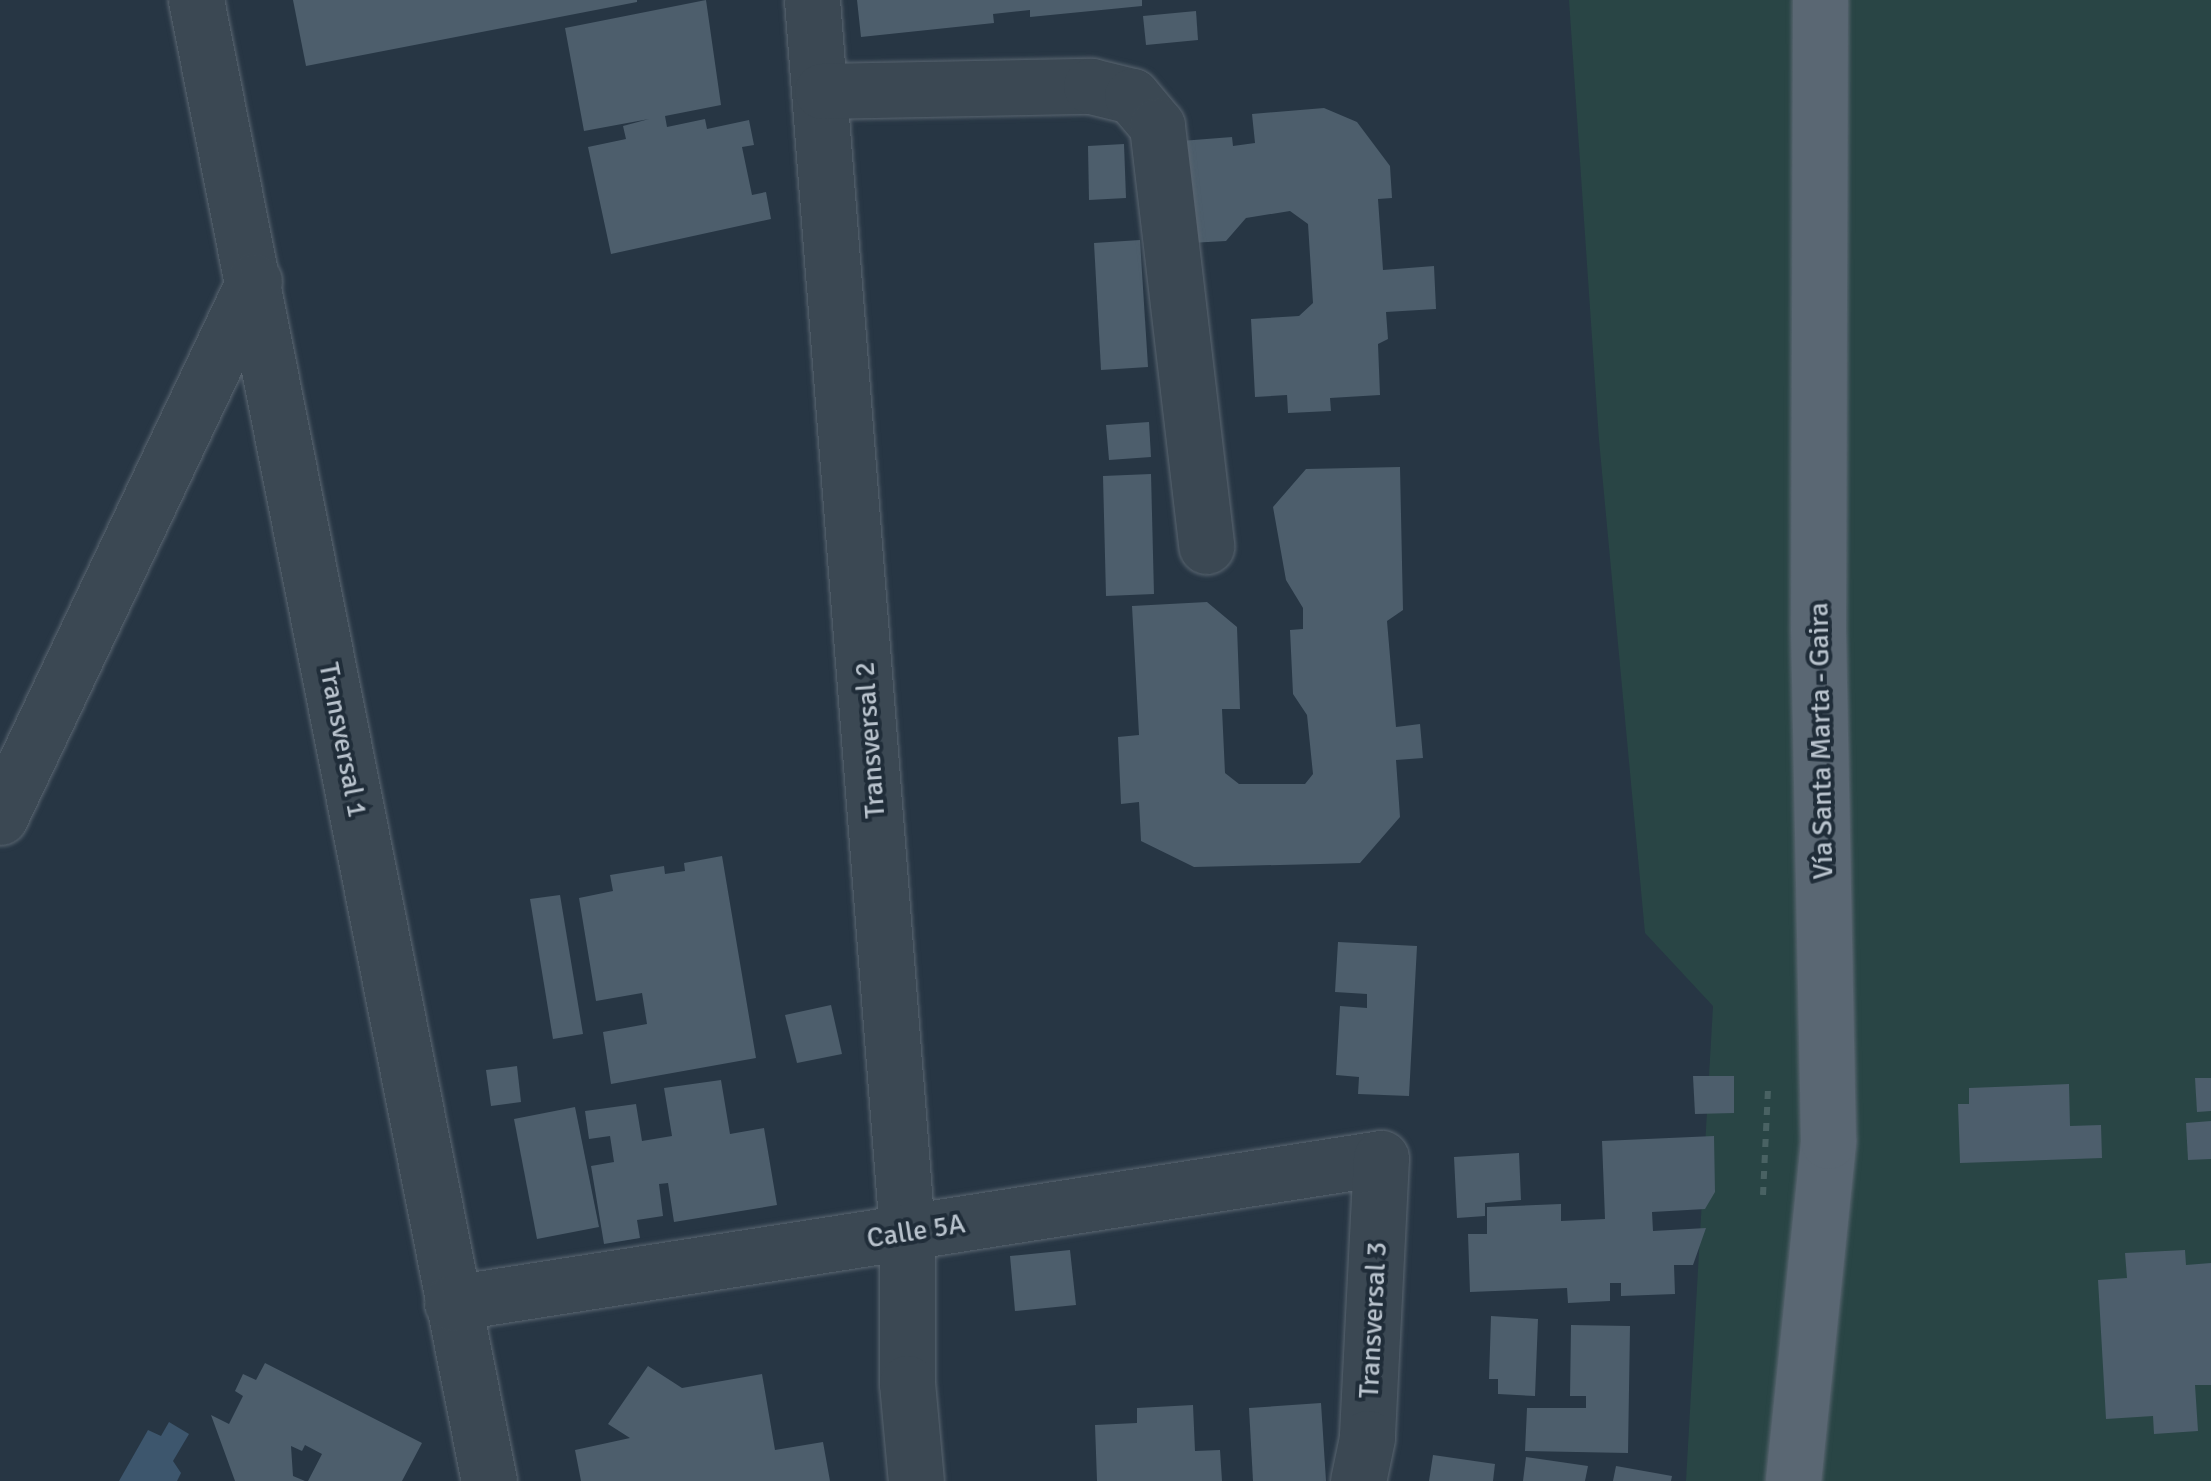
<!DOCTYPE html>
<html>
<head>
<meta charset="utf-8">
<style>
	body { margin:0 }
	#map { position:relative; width:2211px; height:1481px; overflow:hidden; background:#273644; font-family:Signika,sans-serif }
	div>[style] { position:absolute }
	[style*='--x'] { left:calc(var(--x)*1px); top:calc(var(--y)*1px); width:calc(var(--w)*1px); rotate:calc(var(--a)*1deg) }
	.green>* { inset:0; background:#294545 }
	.water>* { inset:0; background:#3d566d }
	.building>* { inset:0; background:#4d5e6c }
	.path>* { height:6px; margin-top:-3px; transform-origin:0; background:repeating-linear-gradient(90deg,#496263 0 8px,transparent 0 16px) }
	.roads { filter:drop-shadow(0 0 2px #5a6671) drop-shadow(0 0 2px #5a6671) }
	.minor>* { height:55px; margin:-27.5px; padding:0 27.5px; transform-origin:27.5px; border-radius:27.5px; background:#3b4853 }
	.major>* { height:55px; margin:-27.5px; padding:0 27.5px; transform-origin:27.5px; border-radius:27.5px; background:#5a6773 }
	span { translate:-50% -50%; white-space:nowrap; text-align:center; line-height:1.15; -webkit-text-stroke:8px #202d39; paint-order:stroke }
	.street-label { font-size:28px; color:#b9c3cd }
</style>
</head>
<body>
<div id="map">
	<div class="green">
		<div style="clip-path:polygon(1569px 0,2211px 0,2211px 1481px,1686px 1481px,1713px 1006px,1645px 933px,1599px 440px)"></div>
	</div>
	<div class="water">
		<div style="clip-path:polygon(169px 1422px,189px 1434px,173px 1461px,181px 1473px,177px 1481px,119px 1481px,148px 1430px,161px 1436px)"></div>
	</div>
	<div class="building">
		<div style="clip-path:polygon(293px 0,637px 0,637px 2px,306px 66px)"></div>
		<div style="clip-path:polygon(706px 0,721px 105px,665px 116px,667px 127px,705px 119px,707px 129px,749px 120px,754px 145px,742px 147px,752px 195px,766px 192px,771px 219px,611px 254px,588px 147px,626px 139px,623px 126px,649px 119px,584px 131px,565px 28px)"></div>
		<div style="clip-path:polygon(857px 0,1142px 0,1142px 6px,1030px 17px,1030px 10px,993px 14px,994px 23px,861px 37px)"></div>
		<div style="clip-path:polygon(1196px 11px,1198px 40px,1146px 45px,1143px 16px)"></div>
		<div style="clip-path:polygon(1324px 108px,1357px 122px,1390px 166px,1392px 198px,1378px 199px,1383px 270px,1434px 266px,1436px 309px,1386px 312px,1388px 339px,1378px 344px,1380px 395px,1330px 398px,1331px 411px,1288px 413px,1287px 395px,1255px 397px,1251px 319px,1299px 316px,1313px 303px,1308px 224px,1290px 211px,1246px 218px,1226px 241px,1190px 243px,1181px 141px,1232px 137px,1233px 146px,1255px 143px,1252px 114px)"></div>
		<div style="clip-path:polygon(1124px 144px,1126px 198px,1089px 200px,1088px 146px)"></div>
		<div style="clip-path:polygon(1140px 240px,1148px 367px,1101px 370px,1094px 243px)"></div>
		<div style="clip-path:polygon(1149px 422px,1151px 457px,1109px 460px,1106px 425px)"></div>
		<div style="clip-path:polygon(1400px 467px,1403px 610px,1387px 621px,1396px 727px,1420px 724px,1423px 758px,1396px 760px,1400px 817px,1360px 863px,1194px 867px,1141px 841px,1139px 802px,1121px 804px,1118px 737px,1139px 735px,1132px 606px,1207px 602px,1237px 627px,1240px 709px,1222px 709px,1225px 773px,1239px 784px,1305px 784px,1313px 774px,1307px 715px,1293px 694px,1290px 630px,1303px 629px,1303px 608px,1286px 580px,1273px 507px,1306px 469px)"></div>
		<div style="clip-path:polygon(1151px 474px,1154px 594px,1106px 596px,1103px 476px)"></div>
		<div style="clip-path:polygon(722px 856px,756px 1058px,611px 1084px,603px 1032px,647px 1024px,642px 993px,596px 1001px,579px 898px,613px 891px,610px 875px,664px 866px,665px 874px,685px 871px,684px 863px)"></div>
		<div style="clip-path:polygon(560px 895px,583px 1034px,553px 1039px,530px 899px)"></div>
		<div style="clip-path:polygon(1338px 942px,1417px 946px,1409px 1096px,1358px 1094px,1359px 1077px,1336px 1075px,1340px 1006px,1367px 1008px,1367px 994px,1335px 992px)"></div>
		<div style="clip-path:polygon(831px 1005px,842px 1054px,797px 1063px,785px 1015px)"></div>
		<div style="clip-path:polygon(517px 1066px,521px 1102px,491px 1106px,486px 1070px)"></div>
		<div style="clip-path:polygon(1693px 1076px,1734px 1076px,1734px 1113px,1695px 1114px)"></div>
		<div style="clip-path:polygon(2195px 1078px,2211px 1078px,2211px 1111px,2197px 1112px)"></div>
		<div style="clip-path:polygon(721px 1080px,730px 1134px,764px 1128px,777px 1205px,674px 1222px,668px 1183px,659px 1184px,663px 1216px,637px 1220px,640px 1238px,604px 1244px,591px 1166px,614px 1162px,610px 1136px,589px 1139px,585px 1111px,636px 1104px,642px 1141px,672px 1136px,664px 1088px)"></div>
		<div style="clip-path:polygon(2069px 1084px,2070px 1126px,2101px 1125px,2102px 1158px,1960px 1163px,1958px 1104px,1969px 1104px,1969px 1088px)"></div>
		<div style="clip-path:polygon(575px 1107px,599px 1227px,537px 1239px,514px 1119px)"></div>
		<div style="clip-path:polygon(2211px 1121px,2211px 1159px,2188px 1160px,2186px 1123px)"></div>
		<div style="clip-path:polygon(1714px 1136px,1715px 1192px,1705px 1209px,1652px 1212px,1653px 1231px,1706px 1228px,1693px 1265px,1674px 1265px,1675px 1294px,1621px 1296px,1621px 1283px,1610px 1283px,1610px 1301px,1568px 1303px,1567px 1288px,1470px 1292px,1468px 1234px,1487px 1234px,1487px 1207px,1561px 1204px,1561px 1221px,1605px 1219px,1602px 1141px)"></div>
		<div style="clip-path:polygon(1519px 1153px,1521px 1200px,1485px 1203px,1485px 1216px,1457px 1218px,1454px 1157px)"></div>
		<div style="clip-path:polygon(1070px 1250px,1076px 1305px,1015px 1311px,1010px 1256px)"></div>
		<div style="clip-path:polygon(2185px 1250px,2186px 1265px,2211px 1263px,2211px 1385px,2195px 1385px,2198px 1431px,2154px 1434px,2153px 1416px,2106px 1419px,2098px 1280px,2127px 1278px,2125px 1253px)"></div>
		<div style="clip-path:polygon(1491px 1316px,1538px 1319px,1535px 1396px,1498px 1394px,1498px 1379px,1489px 1379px)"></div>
		<div style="clip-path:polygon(1571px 1325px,1630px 1326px,1628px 1453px,1525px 1451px,1527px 1408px,1586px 1408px,1586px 1396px,1570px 1396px)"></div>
		<div style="clip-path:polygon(265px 1363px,422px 1443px,402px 1481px,308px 1481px,322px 1454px,305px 1445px,302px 1451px,291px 1446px,293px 1476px,305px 1481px,235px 1481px,211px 1415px,229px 1424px,243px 1396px,235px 1391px,243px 1374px,256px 1380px)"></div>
		<div style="clip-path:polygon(648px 1366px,682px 1388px,762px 1374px,775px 1450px,823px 1442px,830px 1481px,581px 1481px,575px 1450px,630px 1438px,608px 1424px)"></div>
		<div style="clip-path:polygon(1321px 1403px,1326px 1481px,1253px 1481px,1249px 1408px)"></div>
		<div style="clip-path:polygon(1193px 1405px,1195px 1451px,1220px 1450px,1222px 1481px,1097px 1481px,1095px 1425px,1137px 1423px,1137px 1408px)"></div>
		<div style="clip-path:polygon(1433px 1455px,1495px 1464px,1493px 1481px,1429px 1481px)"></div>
		<div style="clip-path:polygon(1526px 1457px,1588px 1466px,1585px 1481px,1523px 1481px)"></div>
		<div style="clip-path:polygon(1616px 1466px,1672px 1476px,1671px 1481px,1613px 1481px)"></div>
	</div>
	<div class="path">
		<div style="--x:1763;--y:1195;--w:107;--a:-87.3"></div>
	</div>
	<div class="roads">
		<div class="minor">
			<div style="--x:196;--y:0;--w:1510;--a:78.81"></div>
			<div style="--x:812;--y:0;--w:1236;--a:85.59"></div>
			<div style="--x:907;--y:1232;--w:151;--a:90"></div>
			<div style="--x:907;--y:1383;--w:98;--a:84.8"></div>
			<div style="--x:822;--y:91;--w:269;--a:-1.1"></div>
			<div style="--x:1091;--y:86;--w:42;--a:13.7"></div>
			<div style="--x:1132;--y:96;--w:39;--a:50"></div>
			<div style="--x:1157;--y:126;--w:423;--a:83.3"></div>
			<div style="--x:0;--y:817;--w:593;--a:-64.64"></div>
			<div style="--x:452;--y:1303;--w:940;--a:-8.87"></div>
			<div style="--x:1381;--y:1158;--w:280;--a:92.9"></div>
			<div style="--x:1367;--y:1438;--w:44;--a:101.8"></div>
		</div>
		<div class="major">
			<div style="--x:1793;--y:1481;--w:342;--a:-84.1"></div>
			<div style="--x:1828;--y:1141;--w:511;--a:-91.12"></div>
			<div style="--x:1818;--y:630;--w:630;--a:-89.82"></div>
		</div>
	</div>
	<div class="street-label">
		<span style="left:343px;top:740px;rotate:79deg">Transversal 1</span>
		<span style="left:870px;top:740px;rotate:-94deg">Transversal 2</span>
		<span style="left:1821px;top:741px;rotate:-91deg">Vía Santa Marta - Gaira</span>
		<span style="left:916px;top:1231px;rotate:-9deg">Calle 5A</span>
		<span style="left:1373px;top:1320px;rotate:-87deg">Transversal 3</span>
	</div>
</div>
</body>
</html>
